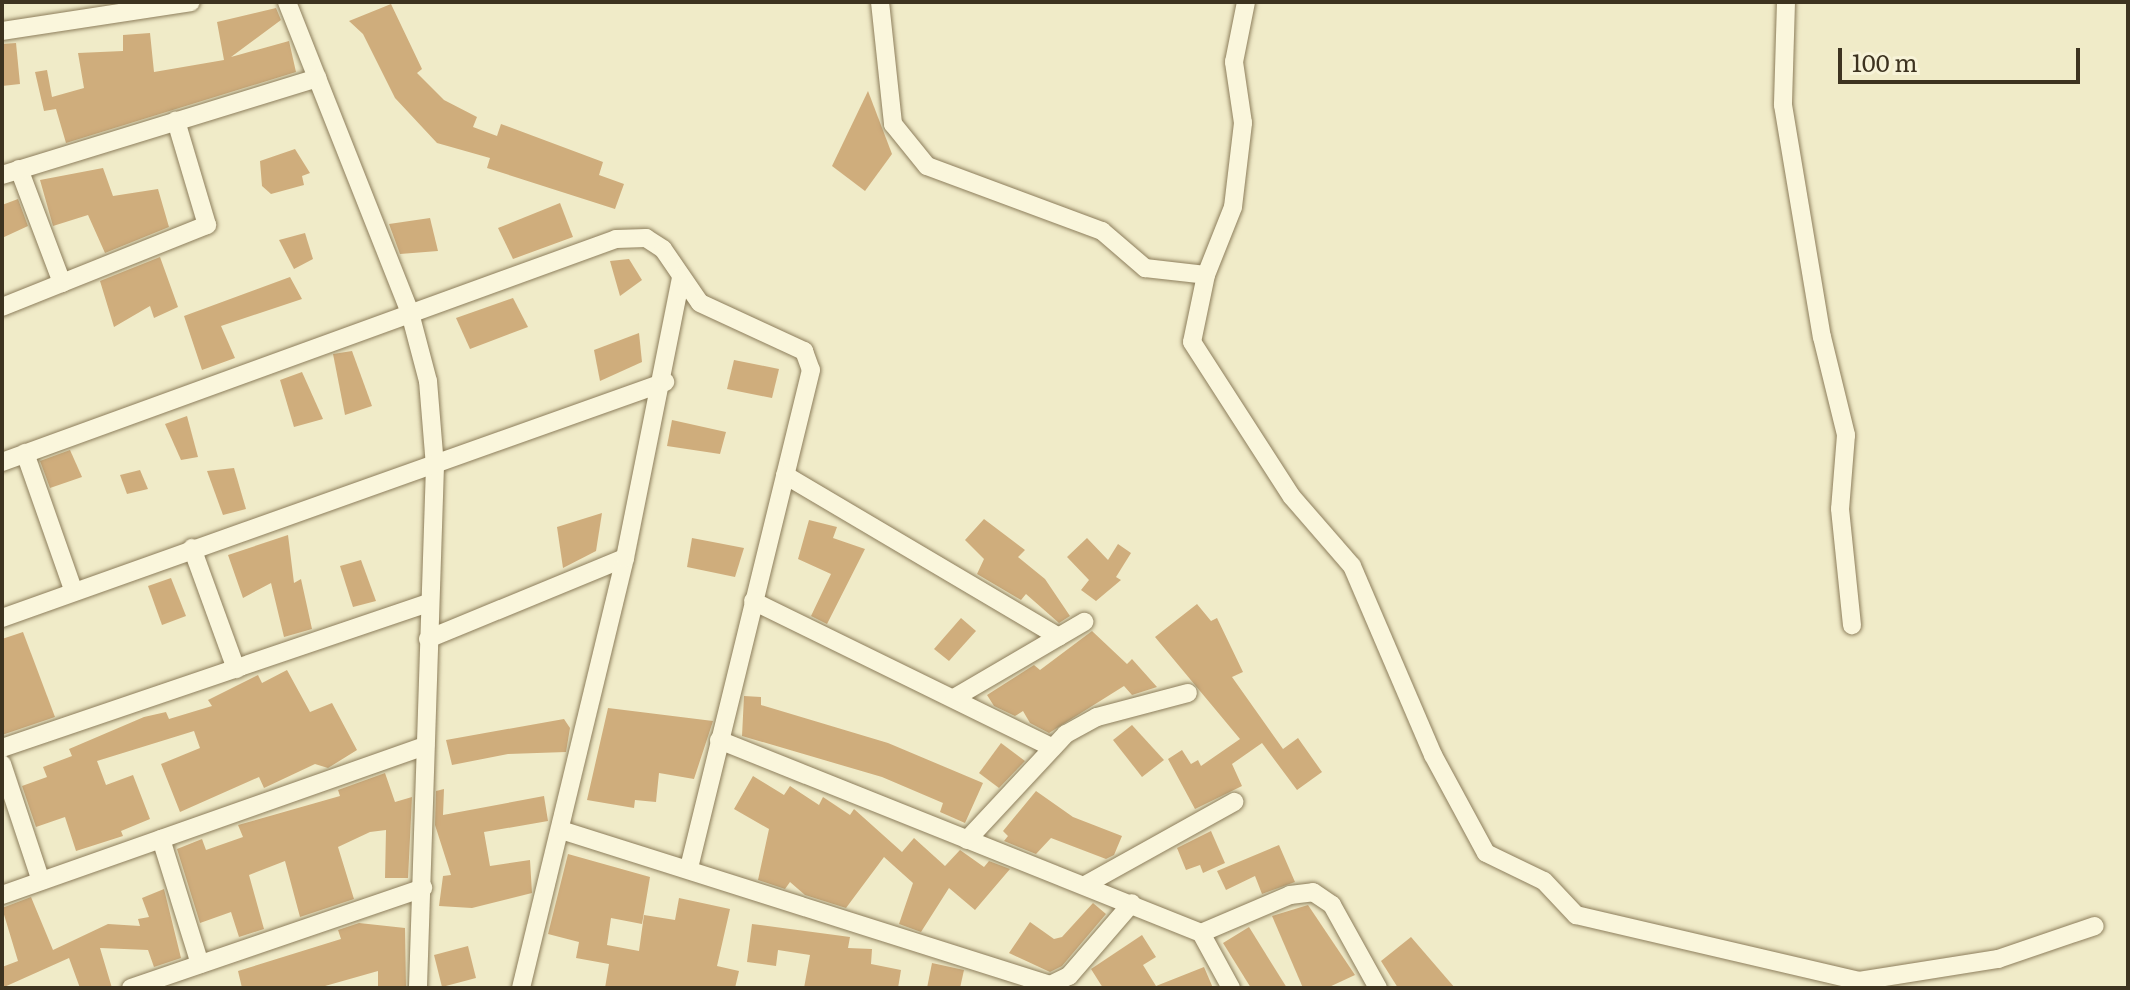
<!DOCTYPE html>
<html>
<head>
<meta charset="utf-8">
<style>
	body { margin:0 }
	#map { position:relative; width:2130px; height:990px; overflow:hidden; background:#f0ebc8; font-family:Literata,serif }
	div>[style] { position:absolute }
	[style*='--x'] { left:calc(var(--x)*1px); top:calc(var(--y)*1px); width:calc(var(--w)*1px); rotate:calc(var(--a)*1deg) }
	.building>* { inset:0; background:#cfad7c }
	.roads { filter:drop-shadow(0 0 2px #8d7e5c) drop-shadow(0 0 2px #8d7e5c) }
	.street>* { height:18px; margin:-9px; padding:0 9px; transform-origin:9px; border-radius:9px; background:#faf6dc }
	span { translate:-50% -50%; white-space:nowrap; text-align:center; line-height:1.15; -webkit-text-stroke:6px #f7f3d8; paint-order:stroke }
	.frame { position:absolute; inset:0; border:4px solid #3d3320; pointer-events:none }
	.scale { position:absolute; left:1838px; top:48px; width:242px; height:36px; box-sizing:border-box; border:4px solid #3d3320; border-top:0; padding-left:10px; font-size:24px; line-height:28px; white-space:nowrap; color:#3d3320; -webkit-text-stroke:6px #f7f3d8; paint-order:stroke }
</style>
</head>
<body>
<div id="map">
	<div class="building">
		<div style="clip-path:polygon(391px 4px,422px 69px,417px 73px,444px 100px,477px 117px,473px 127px,497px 136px,501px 124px,603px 162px,599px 175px,624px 184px,615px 209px,487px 168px,490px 158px,437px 143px,395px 98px,363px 34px,349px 21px)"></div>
		<div style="clip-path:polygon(276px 8px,281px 20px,231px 57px,289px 41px,296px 72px,66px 143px,56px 109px,44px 111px,35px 72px,47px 70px,52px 97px,84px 88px,78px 53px,123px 51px,123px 35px,150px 33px,154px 72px,224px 60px,217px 22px)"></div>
		<div style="clip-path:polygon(16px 43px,20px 84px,2px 86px,2px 44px)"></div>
		<div style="clip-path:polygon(868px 91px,892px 154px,865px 191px,832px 166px)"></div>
		<div style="clip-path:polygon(295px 149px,310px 173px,302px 176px,304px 185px,271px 194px,262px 186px,260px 161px)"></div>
		<div style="clip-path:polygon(103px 168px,113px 196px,158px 189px,169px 227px,105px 253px,88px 215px,53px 226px,40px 180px)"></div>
		<div style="clip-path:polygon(18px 199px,28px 226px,2px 238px,2px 205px)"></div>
		<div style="clip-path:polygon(560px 203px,573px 237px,513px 259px,498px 228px)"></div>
		<div style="clip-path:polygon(430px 218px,438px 251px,400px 254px,389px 224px)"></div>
		<div style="clip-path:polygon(305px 233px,313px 259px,294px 269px,279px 240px)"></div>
		<div style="clip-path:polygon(160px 257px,178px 307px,154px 318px,150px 306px,114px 327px,100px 281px)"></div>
		<div style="clip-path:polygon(629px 259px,642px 280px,620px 296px,610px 261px)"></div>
		<div style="clip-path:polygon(290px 277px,302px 299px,221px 326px,235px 358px,202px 370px,184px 316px)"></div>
		<div style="clip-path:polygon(513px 298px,528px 327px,470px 349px,456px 318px)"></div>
		<div style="clip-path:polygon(639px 333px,642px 362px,600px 381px,594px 350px)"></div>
		<div style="clip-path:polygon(352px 351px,372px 406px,345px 415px,333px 354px)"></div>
		<div style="clip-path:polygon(734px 360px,779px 369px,772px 398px,727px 389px)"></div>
		<div style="clip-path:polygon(302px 372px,323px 419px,294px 427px,280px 380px)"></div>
		<div style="clip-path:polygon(187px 416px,198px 457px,181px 460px,165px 424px)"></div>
		<div style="clip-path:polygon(672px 420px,726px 432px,720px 454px,667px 446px)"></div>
		<div style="clip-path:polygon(70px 450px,82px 477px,50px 488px,40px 461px)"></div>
		<div style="clip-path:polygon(234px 468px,246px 509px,223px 515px,207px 471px)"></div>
		<div style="clip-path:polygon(140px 470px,148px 489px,127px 494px,120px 475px)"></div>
		<div style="clip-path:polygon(602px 513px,596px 551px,563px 568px,557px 527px)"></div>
		<div style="clip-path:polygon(984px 519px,1025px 550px,1018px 557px,1045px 579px,1070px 616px,1059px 623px,1026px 594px,1021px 600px,977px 574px,984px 559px,965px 540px)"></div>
		<div style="clip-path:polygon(809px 520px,837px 527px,833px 538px,865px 549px,827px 624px,811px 616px,831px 574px,798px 559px)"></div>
		<div style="clip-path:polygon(288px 535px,294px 583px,301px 579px,312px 629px,284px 637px,271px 583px,243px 598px,228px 555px)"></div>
		<div style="clip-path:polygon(692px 538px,744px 548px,735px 577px,687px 567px)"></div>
		<div style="clip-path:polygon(1087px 538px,1108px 560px,1118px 544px,1131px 553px,1116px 577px,1121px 580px,1096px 601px,1081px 590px,1089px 580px,1067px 557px)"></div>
		<div style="clip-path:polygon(361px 560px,376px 601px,353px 607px,340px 566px)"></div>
		<div style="clip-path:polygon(171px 578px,186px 616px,162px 625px,148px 586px)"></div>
		<div style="clip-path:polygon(1197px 604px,1211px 621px,1217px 618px,1243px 672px,1232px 677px,1283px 749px,1298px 738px,1322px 772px,1297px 790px,1262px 743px,1232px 764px,1242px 786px,1195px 809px,1168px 759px,1182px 750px,1191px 764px,1198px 760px,1201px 766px,1240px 739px,1155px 637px)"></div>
		<div style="clip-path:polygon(961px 618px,976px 631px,949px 661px,934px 649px)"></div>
		<div style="clip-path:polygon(1092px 631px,1127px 664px,1132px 659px,1157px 687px,1132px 695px,1124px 686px,1049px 733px,1030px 723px,1023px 711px,1015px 716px,994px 706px,987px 695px,1034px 665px,1040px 670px)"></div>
		<div style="clip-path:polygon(23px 632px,55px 717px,2px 735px,2px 639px)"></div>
		<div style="clip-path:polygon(287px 670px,310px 712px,332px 703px,357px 750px,328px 768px,315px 764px,264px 788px,259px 777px,180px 812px,161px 764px,200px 748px,194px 731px,97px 761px,106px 785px,133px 775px,150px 819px,121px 831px,123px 836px,76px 851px,65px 817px,36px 827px,22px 786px,47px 777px,43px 767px,72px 756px,69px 749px,144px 717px,166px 712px,169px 719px,212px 706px,208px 700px,258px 675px,262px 683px)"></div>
		<div style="clip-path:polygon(744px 696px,761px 697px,761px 705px,888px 743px,983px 783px,965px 823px,940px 812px,943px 803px,882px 777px,742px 736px)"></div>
		<div style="clip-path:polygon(608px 708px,713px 721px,694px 779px,659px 773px,656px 802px,635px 800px,634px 808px,587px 800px)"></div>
		<div style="clip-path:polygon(564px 719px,570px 728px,566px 752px,508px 754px,452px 765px,446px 740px)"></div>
		<div style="clip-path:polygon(1132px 725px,1164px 760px,1142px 777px,1113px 740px)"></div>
		<div style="clip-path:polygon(1001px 743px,1025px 761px,999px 788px,979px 773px)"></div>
		<div style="clip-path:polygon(385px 773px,395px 802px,412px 797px,408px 878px,385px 878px,386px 830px,370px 832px,338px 847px,354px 899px,300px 917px,285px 861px,249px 875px,264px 929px,239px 937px,231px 912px,200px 923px,177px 849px,202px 839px,206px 850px,243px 837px,238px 825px,340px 796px,338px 790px)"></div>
		<div style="clip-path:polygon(753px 776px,784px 795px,790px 786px,819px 805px,823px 797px,850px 815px,854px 809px,902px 852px,914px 838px,945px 866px,960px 850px,984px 867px,989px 861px,1010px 869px,975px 910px,949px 888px,921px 932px,899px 924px,913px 883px,884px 857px,846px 908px,805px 895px,790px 882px,785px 889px,758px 880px,769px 829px,734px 809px)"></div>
		<div style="clip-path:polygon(444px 789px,443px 815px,544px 796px,548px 821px,484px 832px,490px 866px,530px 860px,532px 893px,472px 908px,439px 906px,443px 876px,451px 875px,435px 825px,436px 791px)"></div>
		<div style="clip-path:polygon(1036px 791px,1073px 817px,1122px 836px,1114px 855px,1106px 859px,1051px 838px,1036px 854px,1004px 841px,1008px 836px,1003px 831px)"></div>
		<div style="clip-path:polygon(1211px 831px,1225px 863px,1203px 873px,1200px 865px,1186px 870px,1177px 848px)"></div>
		<div style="clip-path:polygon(1279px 845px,1295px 882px,1262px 894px,1255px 876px,1226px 890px,1217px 871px)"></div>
		<div style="clip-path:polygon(568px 854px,650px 877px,642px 924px,611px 918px,607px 945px,639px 951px,644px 915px,675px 920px,679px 898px,730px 909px,717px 966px,739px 971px,735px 988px,605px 988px,609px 964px,576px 958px,579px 942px,548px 934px)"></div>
		<div style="clip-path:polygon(164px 889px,181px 958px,154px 967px,148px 950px,100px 948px,112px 988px,80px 988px,69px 958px,2px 988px,2px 967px,18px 961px,2px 908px,31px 897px,53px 950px,108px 924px,140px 926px,138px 919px,149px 917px,142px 898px)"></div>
		<div style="clip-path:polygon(1093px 903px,1106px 914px,1062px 966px,1050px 972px,1009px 953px,1030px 922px,1054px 939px,1062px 937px)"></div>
		<div style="clip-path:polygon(1308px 905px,1355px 975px,1327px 988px,1303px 988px,1272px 916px)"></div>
		<div style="clip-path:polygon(359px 923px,405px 928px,406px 988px,378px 988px,378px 971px,318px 988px,242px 988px,238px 971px,341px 939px,338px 930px)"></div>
		<div style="clip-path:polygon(752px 924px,850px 937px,848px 948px,872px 949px,871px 964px,901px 970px,898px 988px,804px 988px,810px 955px,778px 950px,776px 966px,747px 962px)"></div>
		<div style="clip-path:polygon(1249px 927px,1287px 988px,1251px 988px,1223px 943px)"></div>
		<div style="clip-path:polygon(1142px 935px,1156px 957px,1143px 965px,1156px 986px,1204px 967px,1213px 988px,1103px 988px,1091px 969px)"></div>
		<div style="clip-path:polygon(1411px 937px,1455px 988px,1398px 988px,1381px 961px)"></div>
		<div style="clip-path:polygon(468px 946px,476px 978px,442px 987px,434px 955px)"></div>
		<div style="clip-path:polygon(932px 963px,964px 970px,960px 988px,927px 988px)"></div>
	</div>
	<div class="roads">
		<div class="street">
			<div style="--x:287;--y:2;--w:334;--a:68.4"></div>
			<div style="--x:410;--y:313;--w:70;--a:75.2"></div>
			<div style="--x:428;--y:381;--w:85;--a:85.3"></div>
			<div style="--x:435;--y:466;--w:522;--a:91.87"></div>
			<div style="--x:880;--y:2;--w:123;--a:83.9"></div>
			<div style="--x:893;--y:124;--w:54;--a:51"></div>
			<div style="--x:927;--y:166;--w:187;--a:20.4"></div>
			<div style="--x:1102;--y:231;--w:57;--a:40.7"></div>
			<div style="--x:1145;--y:268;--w:61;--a:6.5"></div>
			<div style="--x:1206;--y:275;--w:73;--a:-68.3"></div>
			<div style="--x:1233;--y:207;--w:85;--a:-83.2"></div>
			<div style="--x:1243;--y:123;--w:62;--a:-98.4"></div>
			<div style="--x:1234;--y:62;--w:61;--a:-78.7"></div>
			<div style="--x:1786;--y:2;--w:103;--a:91.7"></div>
			<div style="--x:1783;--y:105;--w:235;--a:80.5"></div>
			<div style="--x:1822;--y:337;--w:101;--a:76.2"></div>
			<div style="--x:1846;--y:435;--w:74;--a:94.6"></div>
			<div style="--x:1840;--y:509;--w:117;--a:84.1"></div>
			<div style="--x:2;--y:31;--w:191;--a:-8.7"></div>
			<div style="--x:19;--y:169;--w:122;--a:69.3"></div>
			<div style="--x:2;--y:175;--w:330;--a:-17.1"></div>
			<div style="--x:1206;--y:275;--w:68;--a:101.8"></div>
			<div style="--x:1192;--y:342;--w:184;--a:57.2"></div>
			<div style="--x:1292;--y:497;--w:91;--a:49"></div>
			<div style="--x:1352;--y:566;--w:206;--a:66.8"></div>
			<div style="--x:1433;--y:755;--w:111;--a:61.6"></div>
			<div style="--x:1486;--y:853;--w:64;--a:25.8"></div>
			<div style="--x:1544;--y:881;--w:47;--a:46.7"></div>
			<div style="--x:1576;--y:915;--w:291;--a:13.1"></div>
			<div style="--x:1859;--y:981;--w:141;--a:-9"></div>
			<div style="--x:1998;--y:959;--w:102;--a:-18.8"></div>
			<div style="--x:2;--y:307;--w:221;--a:-21.8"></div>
			<div style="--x:207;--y:225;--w:109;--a:-106.6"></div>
			<div style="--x:25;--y:453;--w:147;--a:70.6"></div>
			<div style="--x:2;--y:462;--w:653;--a:-19.96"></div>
			<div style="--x:616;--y:239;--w:30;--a:-2"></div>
			<div style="--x:646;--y:238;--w:20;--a:33"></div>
			<div style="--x:663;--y:249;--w:65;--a:55.6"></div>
			<div style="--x:700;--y:303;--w:115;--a:24.8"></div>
			<div style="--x:804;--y:351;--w:20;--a:70"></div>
			<div style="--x:811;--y:370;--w:513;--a:103.77"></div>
			<div style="--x:785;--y:475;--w:318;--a:30.6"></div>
			<div style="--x:192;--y:548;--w:129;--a:70"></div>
			<div style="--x:753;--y:601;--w:330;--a:26.1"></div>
			<div style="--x:2;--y:618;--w:704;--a:-19.59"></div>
			<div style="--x:428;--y:639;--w:213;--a:-22.4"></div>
			<div style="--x:954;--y:698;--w:151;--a:-30.3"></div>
			<div style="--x:719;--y:740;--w:519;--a:21.82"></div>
			<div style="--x:1201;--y:933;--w:63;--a:61.4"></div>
			<div style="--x:2;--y:748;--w:451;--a:-18.8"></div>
			<div style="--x:2;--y:764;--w:123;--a:71.6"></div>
			<div style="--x:561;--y:830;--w:510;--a:17.58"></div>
			<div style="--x:161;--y:839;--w:131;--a:72.7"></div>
			<div style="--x:967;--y:840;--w:145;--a:-47"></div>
			<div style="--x:1066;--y:734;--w:35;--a:-29"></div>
			<div style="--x:1097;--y:717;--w:94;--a:-14.8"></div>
			<div style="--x:1085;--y:885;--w:171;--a:-29.1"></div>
			<div style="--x:2;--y:895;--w:449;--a:-19.4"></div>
			<div style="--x:1201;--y:933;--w:97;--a:-23.1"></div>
			<div style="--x:1290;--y:895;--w:23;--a:-7"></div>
			<div style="--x:1313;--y:892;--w:23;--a:34"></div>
			<div style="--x:1332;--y:905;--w:95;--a:61"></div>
			<div style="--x:131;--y:988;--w:309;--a:-18.9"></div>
			<div style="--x:521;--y:988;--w:442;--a:-76.4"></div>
			<div style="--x:625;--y:558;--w:287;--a:-78.7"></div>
			<div style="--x:1044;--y:988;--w:28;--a:-26"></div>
			<div style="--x:1069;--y:976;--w:96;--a:-49.2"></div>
		</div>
	</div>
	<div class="frame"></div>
	<div class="scale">100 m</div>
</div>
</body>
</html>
